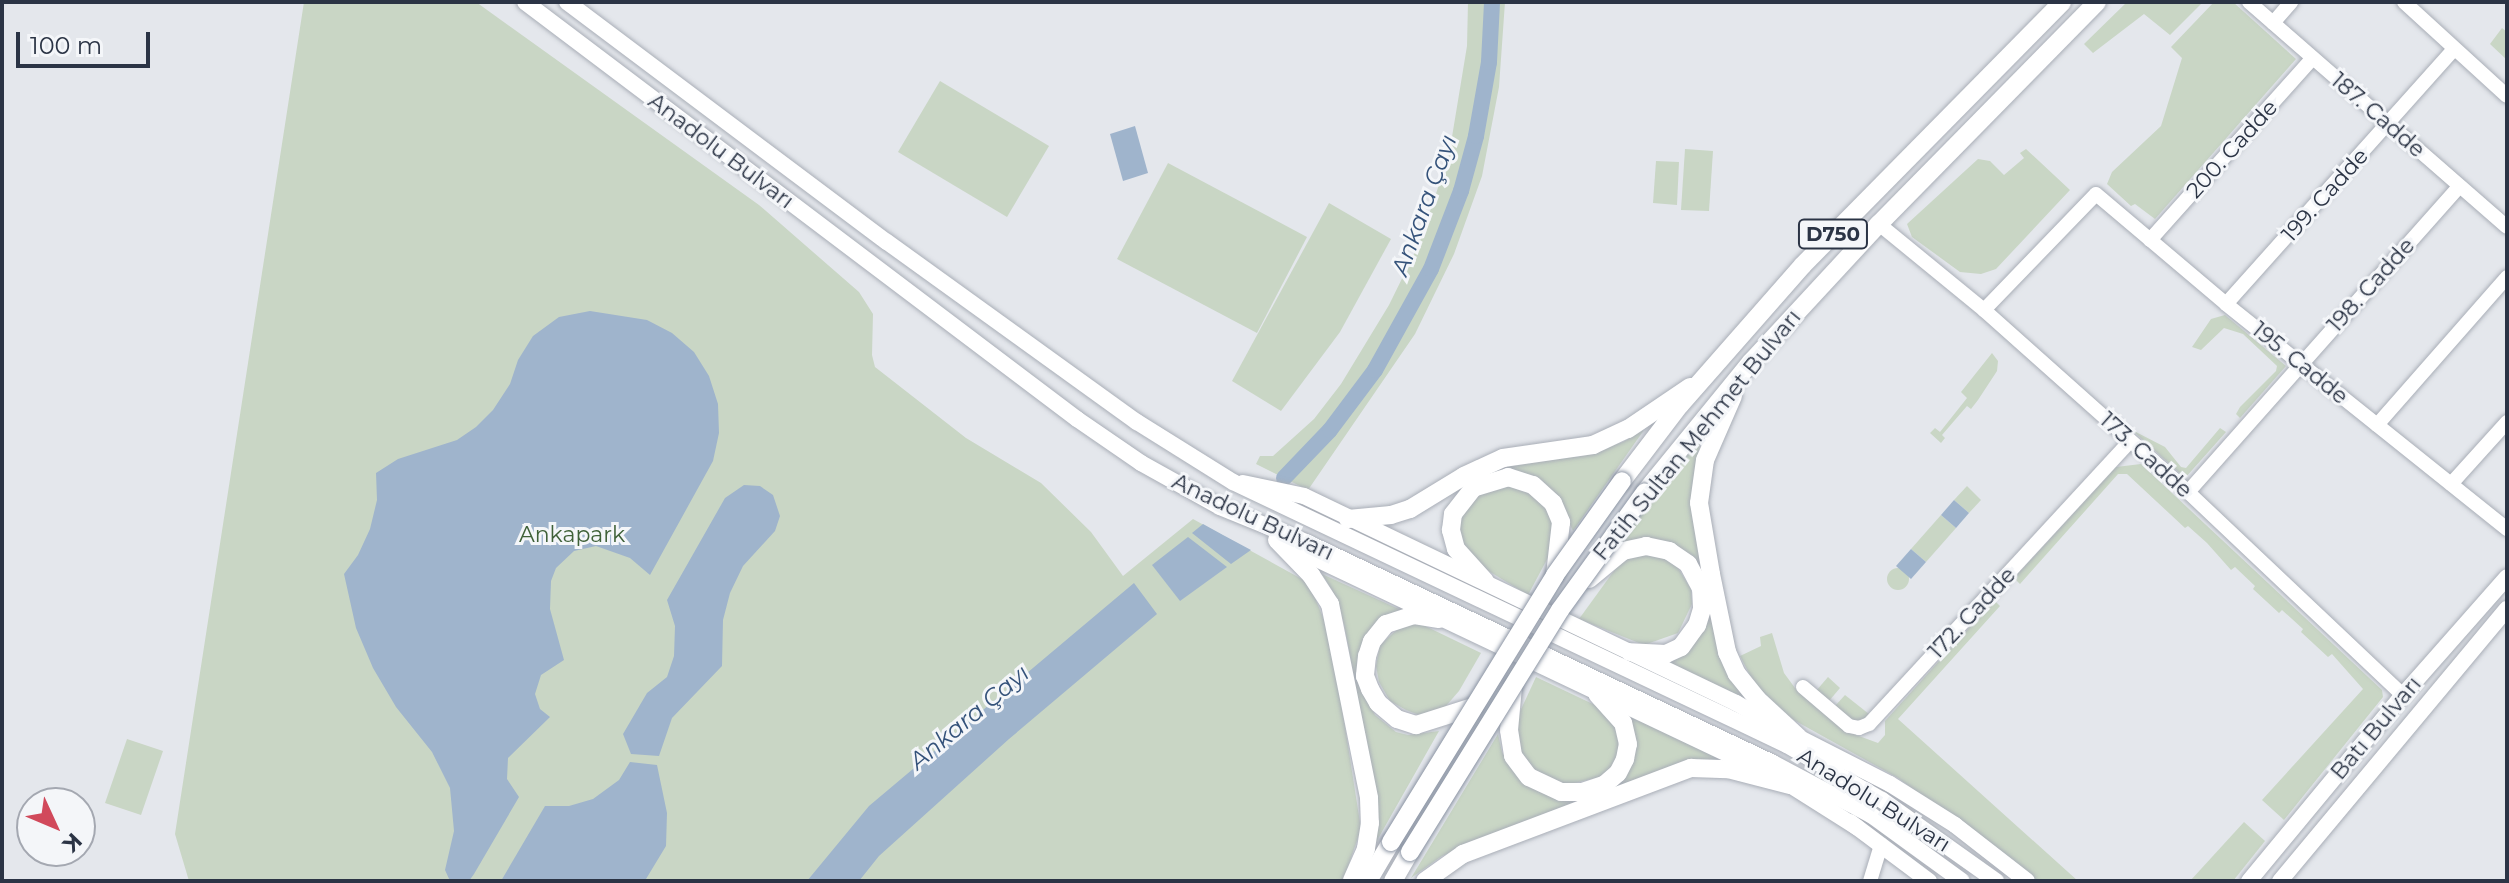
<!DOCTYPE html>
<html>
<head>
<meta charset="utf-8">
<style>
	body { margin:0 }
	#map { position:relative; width:2509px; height:883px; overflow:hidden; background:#e4e7ec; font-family:Montserrat,sans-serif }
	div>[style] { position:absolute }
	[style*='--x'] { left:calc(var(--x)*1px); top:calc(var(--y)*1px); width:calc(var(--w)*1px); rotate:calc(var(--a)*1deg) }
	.green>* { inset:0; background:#c9d6c5 }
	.round { border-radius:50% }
	.water>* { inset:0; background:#9fb4cc }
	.river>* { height:16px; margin:-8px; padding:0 8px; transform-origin:8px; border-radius:8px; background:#9fb4cc }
	.roads { filter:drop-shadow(0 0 2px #a9aeb7) drop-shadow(0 0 2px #a9aeb7) }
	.secondary>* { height:14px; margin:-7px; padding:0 7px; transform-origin:7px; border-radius:7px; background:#fff }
	.primary>* { height:16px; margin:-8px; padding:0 8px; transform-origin:8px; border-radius:8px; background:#fff }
	.highway>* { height:18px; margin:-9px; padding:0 9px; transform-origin:9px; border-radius:9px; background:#fff }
	.bridges { filter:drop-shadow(0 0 2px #8b94a3) drop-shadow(0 0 2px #8b94a3) }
	.highway-bridge>* { height:18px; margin:-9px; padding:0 9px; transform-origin:9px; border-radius:9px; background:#fff }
	span { translate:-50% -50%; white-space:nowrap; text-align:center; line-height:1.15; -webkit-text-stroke:6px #f4f6f9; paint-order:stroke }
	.shield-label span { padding:2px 6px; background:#f4f6f9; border:2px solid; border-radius:6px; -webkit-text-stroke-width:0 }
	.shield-label { font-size:20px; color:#2b3445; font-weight:700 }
	.street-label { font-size:22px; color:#2b3445 }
	.park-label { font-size:22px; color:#3f6138 }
	.water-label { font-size:24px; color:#34527a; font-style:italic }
	.frame { position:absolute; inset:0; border:4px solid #2b3445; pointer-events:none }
	.north { position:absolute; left:16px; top:787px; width:80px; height:80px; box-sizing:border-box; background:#f4f6f9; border:2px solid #a4a8b1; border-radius:50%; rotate:134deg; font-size:22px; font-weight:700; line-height:32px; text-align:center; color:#2b3445 }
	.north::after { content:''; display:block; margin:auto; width:28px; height:36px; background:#d1495b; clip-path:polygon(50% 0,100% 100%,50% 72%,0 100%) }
	.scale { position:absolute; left:16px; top:32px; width:134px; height:36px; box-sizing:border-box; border:4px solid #2b3445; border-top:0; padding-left:10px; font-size:24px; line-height:28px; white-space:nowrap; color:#2b3445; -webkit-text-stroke:6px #f4f6f9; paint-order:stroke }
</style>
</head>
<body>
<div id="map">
	<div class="green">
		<div style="clip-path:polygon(304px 2px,476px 2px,759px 205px,859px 292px,873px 314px,872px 355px,875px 367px,966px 438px,1041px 483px,1091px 532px,1123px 576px,1193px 519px,1309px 583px,1331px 637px,1361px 829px,1343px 881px,189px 881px,175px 834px)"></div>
		<div style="clip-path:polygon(1468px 2px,1505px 2px,1499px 87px,1482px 176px,1454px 254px,1415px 334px,1308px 490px,1256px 464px,1260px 456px,1273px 456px,1314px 419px,1341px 384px,1389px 305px,1419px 244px,1449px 155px,1467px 46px)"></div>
		<div style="clip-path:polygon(2127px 2px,2203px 2px,2170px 35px,2144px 14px,2093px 53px,2084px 44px)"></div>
		<div style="clip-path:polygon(2214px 2px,2233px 2px,2296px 59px,2155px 219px,2135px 204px,2131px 206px,2107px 184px,2112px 172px,2161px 126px,2182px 58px,2171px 47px)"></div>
		<div style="clip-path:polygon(2502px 28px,2507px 32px,2507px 60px,2490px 44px)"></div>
		<div style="clip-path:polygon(940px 81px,1049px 146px,1007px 217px,898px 152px)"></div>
		<div style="clip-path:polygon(1685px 149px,1713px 151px,1709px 211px,1681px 210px)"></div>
		<div style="clip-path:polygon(2026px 149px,2070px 190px,1996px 269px,1981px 274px,1960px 272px,1912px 237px,1907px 224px,1978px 159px,1990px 161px,2004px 175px,2024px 158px,2020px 153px)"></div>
		<div style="clip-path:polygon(1656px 161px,1679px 162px,1677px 205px,1653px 203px)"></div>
		<div style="clip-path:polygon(1168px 163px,1307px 237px,1257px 333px,1117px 259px)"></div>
		<div style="clip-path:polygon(1329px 203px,1391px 239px,1340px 332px,1281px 411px,1232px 381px)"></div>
		<div style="clip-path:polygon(2225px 315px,2286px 366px,2240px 418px,2236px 414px,2240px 407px,2276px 371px,2277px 366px,2243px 334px,2224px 328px,2201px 350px,2192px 347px,2211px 319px)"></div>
		<div style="clip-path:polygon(1992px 353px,1998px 361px,1997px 371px,1978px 400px,1971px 409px,1967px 406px,1942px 435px,1945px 438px,1941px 443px,1930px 433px,1935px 428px,1940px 432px,1967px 398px,1961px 392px)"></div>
		<div style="clip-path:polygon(2220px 428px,2226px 432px,2185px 478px,2132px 430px,2165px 447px,2181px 467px,2186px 468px)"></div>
		<div style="clip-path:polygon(1644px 430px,1573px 531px,1561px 505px,1488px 470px,1515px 462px,1583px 456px,1623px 442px)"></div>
		<div style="clip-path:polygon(1702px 436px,1694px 474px,1722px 662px,1742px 695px,1740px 701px,1657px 663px,1701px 628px,1686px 559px,1618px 544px)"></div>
		<div style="clip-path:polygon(2141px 464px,2382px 690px,2383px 697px,2284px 820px,2262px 800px,2363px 689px,2332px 654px,2328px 657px,2301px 632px,2303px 629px,2282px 610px,2279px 613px,2253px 589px,2255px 586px,2235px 567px,2231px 570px,2207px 543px,2188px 526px,2185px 528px,2127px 474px,2118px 474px,2020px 584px,2014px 578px,2116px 467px)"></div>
		<div style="clip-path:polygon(1508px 484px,1532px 492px,1546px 509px,1555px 529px,1551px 552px,1528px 595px,1482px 567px,1456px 537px,1458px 521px,1469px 502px,1483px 490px)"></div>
		<div style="clip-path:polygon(1967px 486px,1981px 500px,1969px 513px,1954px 500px)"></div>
		<div style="clip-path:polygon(1941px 515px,1956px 528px,1926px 562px,1911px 549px)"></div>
		<div style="clip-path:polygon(1650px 554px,1666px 559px,1678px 568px,1691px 589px,1692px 604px,1678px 633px,1644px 645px,1579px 619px,1616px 568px,1629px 557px)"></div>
		<div class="round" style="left:1887px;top:568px;width:22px;height:22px"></div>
		<div style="clip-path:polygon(1322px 574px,1401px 610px,1375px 626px,1360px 649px,1358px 680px,1375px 715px,1396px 732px,1408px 735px,1439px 731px,1375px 844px,1378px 805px,1344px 624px,1332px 590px)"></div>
		<div style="clip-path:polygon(1994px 600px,2000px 606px,1898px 719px,2078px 881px,2038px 881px,1898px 778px,1792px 719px,1755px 685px,1740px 656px,1761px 646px,1760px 637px,1772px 633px,1784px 673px,1795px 688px,1848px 732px,1878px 743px,1885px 735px,1885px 721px)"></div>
		<div style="clip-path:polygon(1419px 623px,1481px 653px,1459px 691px,1439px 714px,1422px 716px,1406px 710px,1390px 701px,1379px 682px,1376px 666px,1380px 645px,1402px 625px)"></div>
		<div style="clip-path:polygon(1536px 677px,1597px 706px,1613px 721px,1620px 738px,1616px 763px,1600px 777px,1566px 785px,1537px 775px,1520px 754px,1517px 718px)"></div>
		<div style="clip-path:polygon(1828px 677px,1840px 688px,1829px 701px,1816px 691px)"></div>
		<div style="clip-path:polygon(1845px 695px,1869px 714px,1861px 722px,1855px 722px,1835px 706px)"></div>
		<div style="clip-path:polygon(1623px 710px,1741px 765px,1694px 763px,1613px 788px,1442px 856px,1411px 878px,1498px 734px,1502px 752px,1511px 767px,1570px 798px,1625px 770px)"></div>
		<div style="clip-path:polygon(127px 739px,163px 751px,141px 815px,105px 803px)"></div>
		<div style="clip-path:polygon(2244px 822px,2265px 841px,2233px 881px,2190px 881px)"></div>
	</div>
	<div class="water">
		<div style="clip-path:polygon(1135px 126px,1148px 173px,1123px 181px,1110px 134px)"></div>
		<div style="clip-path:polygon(590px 311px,647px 320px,672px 333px,694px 352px,709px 376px,718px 404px,719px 433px,713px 461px,650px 575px,630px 558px,596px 546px,574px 551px,556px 568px,551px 581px,550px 609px,564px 660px,541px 675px,535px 694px,540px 709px,550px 717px,508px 758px,507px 779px,519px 797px,474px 874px,469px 881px,450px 881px,445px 870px,454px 831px,450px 788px,432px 752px,396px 707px,373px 668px,356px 628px,344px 574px,358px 555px,370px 529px,377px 500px,376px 473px,398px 459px,457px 440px,476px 427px,493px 410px,510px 384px,518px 360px,533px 336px,559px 317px)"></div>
		<div style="clip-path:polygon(744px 485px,760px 486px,773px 495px,780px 516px,775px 531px,743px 566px,730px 593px,723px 620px,722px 666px,672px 718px,659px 756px,631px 754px,623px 734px,647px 693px,667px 677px,674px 656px,675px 626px,667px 600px,725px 498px)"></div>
		<div style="clip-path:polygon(1954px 500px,1969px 513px,1956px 528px,1941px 515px)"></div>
		<div style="clip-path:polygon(1203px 524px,1223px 535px,1251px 550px,1231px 564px,1192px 533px)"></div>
		<div style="clip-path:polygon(1188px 537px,1227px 567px,1180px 601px,1152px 565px)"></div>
		<div style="clip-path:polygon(1911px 549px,1926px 562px,1911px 579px,1896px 566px)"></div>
		<div style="clip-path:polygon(1134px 583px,1157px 614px,1009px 739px,879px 856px,859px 881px,807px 881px,869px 806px)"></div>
		<div style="clip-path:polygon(630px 762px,657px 765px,667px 813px,666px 846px,646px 879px,501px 881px,545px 806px,569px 806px,593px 799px,619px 780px)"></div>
	</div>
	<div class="river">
		<div style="--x:1284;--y:478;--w:66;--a:-46.2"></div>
		<div style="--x:1330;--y:430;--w:75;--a:-53.1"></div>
		<div style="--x:1375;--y:370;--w:115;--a:-61"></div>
		<div style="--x:1431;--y:269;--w:84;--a:-69"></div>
		<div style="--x:1461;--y:191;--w:57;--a:-74.7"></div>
		<div style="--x:1476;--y:136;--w:75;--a:-80"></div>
		<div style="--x:1489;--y:62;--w:60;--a:-87.1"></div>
	</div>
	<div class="roads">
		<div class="secondary">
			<div style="--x:2249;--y:2;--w:342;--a:41.1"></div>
			<div style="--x:2404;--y:2;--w:139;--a:42.4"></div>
			<div style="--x:2273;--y:23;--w:28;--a:-49"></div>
			<div style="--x:1879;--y:224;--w:136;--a:39.3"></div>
			<div style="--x:1984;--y:310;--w:273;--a:41.7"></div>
			<div style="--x:2188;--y:492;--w:296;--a:43.4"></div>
			<div style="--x:2150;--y:240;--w:244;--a:-48.2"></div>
			<div style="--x:2226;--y:304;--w:342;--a:-48.2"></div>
			<div style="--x:1984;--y:310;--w:161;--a:-46"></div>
			<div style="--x:2096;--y:194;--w:170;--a:40.2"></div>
			<div style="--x:2226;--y:304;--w:360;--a:38.7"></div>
			<div style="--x:2377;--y:425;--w:197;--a:-48.7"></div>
			<div style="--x:2451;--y:484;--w:84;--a:-47.9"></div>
			<div style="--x:2188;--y:492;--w:409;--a:-48.4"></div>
			<div style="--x:1803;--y:687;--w:60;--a:40.3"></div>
			<div style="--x:1849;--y:726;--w:10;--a:11"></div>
			<div style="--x:1859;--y:728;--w:11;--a:-22"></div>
			<div style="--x:1869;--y:724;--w:385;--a:-47.3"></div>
			<div style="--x:1870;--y:881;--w:38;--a:-73"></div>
		</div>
		<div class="primary">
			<div style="--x:525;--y:2;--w:692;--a:37.07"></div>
			<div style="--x:1077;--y:419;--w:78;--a:34.5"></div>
			<div style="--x:1141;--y:463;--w:90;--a:29.1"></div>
			<div style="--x:1220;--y:507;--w:95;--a:22.2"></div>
			<div style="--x:1308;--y:543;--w:514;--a:25.32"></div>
			<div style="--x:1773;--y:763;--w:111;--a:28"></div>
			<div style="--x:1871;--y:815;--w:112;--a:36"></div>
			<div style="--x:567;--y:2;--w:400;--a:36.9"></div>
			<div style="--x:887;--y:242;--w:308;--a:35.8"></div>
			<div style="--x:1137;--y:422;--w:113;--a:32"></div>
			<div style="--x:1233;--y:482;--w:613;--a:25.4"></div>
			<div style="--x:1787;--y:745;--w:110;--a:30.1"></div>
			<div style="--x:1882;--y:800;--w:140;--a:35.4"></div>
			<div style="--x:1243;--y:483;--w:62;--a:12"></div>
			<div style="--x:1304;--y:496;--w:479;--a:25.6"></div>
			<div style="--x:1736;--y:703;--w:59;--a:29.6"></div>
			<div style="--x:1283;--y:543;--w:492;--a:25.4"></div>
			<div style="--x:1728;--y:754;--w:69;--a:26.6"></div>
			<div style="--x:1790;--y:785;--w:80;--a:32.3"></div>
			<div style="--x:1798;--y:737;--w:103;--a:27.1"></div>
			<div style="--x:1890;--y:784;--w:77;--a:32.2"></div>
			<div style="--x:1955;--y:825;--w:91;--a:37.9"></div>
			<div style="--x:1850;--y:822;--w:99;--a:36.8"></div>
			<div style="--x:2249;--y:881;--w:241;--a:-50.4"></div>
			<div style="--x:2403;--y:695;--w:157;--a:-48.6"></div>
			<div style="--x:2280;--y:881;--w:354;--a:-50.2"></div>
		</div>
		<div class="highway">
			<div style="--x:1733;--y:396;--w:70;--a:113.6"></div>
			<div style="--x:1705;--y:460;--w:43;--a:97.9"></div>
			<div style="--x:1699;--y:503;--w:72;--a:80.4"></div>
			<div style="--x:1711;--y:574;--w:80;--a:78.4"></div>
			<div style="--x:1727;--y:652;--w:24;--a:66"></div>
			<div style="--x:1737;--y:674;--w:32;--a:51"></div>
			<div style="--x:1757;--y:699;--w:56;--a:42.8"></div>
			<div style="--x:1622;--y:481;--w:96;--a:-52.7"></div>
			<div style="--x:1680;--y:405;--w:186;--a:-48.7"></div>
			<div style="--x:1803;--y:265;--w:369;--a:-45.4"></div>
			<div style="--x:1645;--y:492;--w:168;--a:-50.8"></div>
			<div style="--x:1751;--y:362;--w:188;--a:-47.2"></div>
			<div style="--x:1879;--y:224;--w:311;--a:-45.5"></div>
			<div style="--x:1348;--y:519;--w:43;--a:-5.3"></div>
			<div style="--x:1391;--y:515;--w:20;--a:-18"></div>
			<div style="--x:1410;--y:509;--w:63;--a:-31.4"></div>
			<div style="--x:1464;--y:476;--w:43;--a:-24.8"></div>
			<div style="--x:1503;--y:458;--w:91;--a:-8.2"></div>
			<div style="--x:1593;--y:445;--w:38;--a:-25"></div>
			<div style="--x:1628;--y:429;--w:75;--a:-34.1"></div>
			<div style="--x:1277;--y:540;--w:49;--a:45.8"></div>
			<div style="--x:1311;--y:575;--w:35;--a:57"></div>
			<div style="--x:1330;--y:604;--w:198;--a:78.6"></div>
			<div style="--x:1369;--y:798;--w:25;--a:88"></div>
			<div style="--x:1370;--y:823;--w:26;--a:99"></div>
			<div style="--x:1366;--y:849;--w:35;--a:114"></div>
			<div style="--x:1589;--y:579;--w:44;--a:-39.5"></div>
			<div style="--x:1623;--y:551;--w:24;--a:-12"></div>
			<div style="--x:1646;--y:546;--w:24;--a:12"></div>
			<div style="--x:1669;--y:551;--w:23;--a:34"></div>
			<div style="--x:1688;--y:564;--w:27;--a:62"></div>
			<div style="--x:1701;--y:588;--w:21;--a:87"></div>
			<div style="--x:1702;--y:609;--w:17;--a:107"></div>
			<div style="--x:1697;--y:625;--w:27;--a:126"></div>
			<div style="--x:1681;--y:647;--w:17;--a:155"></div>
			<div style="--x:1666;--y:654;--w:36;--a:-177"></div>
			<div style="--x:1485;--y:581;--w:43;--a:-132.2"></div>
			<div style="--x:1456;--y:549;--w:20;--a:-105"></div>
			<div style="--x:1451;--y:530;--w:16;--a:-83"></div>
			<div style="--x:1453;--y:514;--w:33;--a:-52"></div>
			<div style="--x:1473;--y:488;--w:37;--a:-17"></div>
			<div style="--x:1508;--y:477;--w:26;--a:18"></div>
			<div style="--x:1533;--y:485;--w:27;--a:42"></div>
			<div style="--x:1553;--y:503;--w:21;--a:67"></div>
			<div style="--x:1561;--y:522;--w:53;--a:96.5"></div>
			<div style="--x:1439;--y:619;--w:25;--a:-171"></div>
			<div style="--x:1414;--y:615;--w:29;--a:162"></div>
			<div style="--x:1386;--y:624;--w:22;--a:129"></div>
			<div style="--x:1372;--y:641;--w:16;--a:108"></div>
			<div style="--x:1367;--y:656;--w:20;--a:96"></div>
			<div style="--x:1365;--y:676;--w:14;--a:69"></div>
			<div style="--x:1370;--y:689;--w:16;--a:60"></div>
			<div style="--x:1378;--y:703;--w:25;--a:40"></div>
			<div style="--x:1397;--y:719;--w:20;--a:18"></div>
			<div style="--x:1416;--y:725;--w:60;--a:-17.5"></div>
			<div style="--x:1513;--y:687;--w:43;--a:95.3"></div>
			<div style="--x:1509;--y:730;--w:26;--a:81"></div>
			<div style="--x:1513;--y:756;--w:26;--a:53"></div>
			<div style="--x:1529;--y:777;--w:35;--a:25"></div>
			<div style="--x:1561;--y:792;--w:21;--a:0"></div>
			<div style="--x:1582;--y:792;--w:23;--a:-18"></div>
			<div style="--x:1604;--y:785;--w:18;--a:-41"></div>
			<div style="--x:1618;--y:773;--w:16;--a:-63"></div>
			<div style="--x:1625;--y:759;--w:15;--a:-79"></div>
			<div style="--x:1628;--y:744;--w:22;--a:-103"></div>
			<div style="--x:1623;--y:723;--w:38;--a:-132"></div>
			<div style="--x:1368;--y:881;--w:45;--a:-59.5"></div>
			<div style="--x:1393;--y:881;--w:34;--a:-60"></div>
			<div style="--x:1425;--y:881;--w:47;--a:-35.4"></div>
			<div style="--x:1463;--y:854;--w:244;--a:-20.7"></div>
			<div style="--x:1691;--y:768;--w:37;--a:2"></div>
			<div style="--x:1728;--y:769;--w:64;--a:14.5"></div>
		</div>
	</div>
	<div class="bridges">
		<div class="highway-bridge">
			<div style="--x:1391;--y:842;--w:313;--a:-58.4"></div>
			<div style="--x:1555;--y:575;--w:115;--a:-54.5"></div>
			<div style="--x:1410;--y:852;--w:285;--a:-58.2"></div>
			<div style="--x:1560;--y:610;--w:145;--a:-54.2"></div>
		</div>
	</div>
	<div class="shield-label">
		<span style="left:1833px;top:234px">D750</span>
	</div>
	<div class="street-label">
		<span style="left:2378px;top:115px;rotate:41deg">187. Cadde</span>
		<span style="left:2232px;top:149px;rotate:-48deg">200. Cadde</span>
		<span style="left:721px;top:151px;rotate:37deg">Anadolu Bulvarı</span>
		<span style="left:2325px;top:195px;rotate:-48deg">199. Cadde</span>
		<span style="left:2371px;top:285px;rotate:-48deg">198. Cadde</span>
		<span style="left:2300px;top:363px;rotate:39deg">195. Cadde</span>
		<span style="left:1697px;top:435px;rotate:-51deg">Fatih Sultan Mehmet Bulvarı</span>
		<span style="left:2146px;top:455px;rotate:42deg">173. Cadde</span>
		<span style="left:1253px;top:517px;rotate:25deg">Anadolu Bulvarı</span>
		<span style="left:1972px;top:613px;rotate:-47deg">172. Cadde</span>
		<span style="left:2376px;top:728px;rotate:-50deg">Batı Bulvarı</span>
		<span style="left:1874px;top:800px;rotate:32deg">Anadolu Bulvarı</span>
	</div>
	<div class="park-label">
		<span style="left:572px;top:535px">Ankapark</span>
	</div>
	<div class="water-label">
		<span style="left:1424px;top:205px;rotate:-70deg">Ankara Çayı</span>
		<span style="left:969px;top:717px;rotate:-40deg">Ankara Çayı</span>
	</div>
	<div class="frame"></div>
	<div class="north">K</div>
	<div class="scale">100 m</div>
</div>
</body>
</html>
